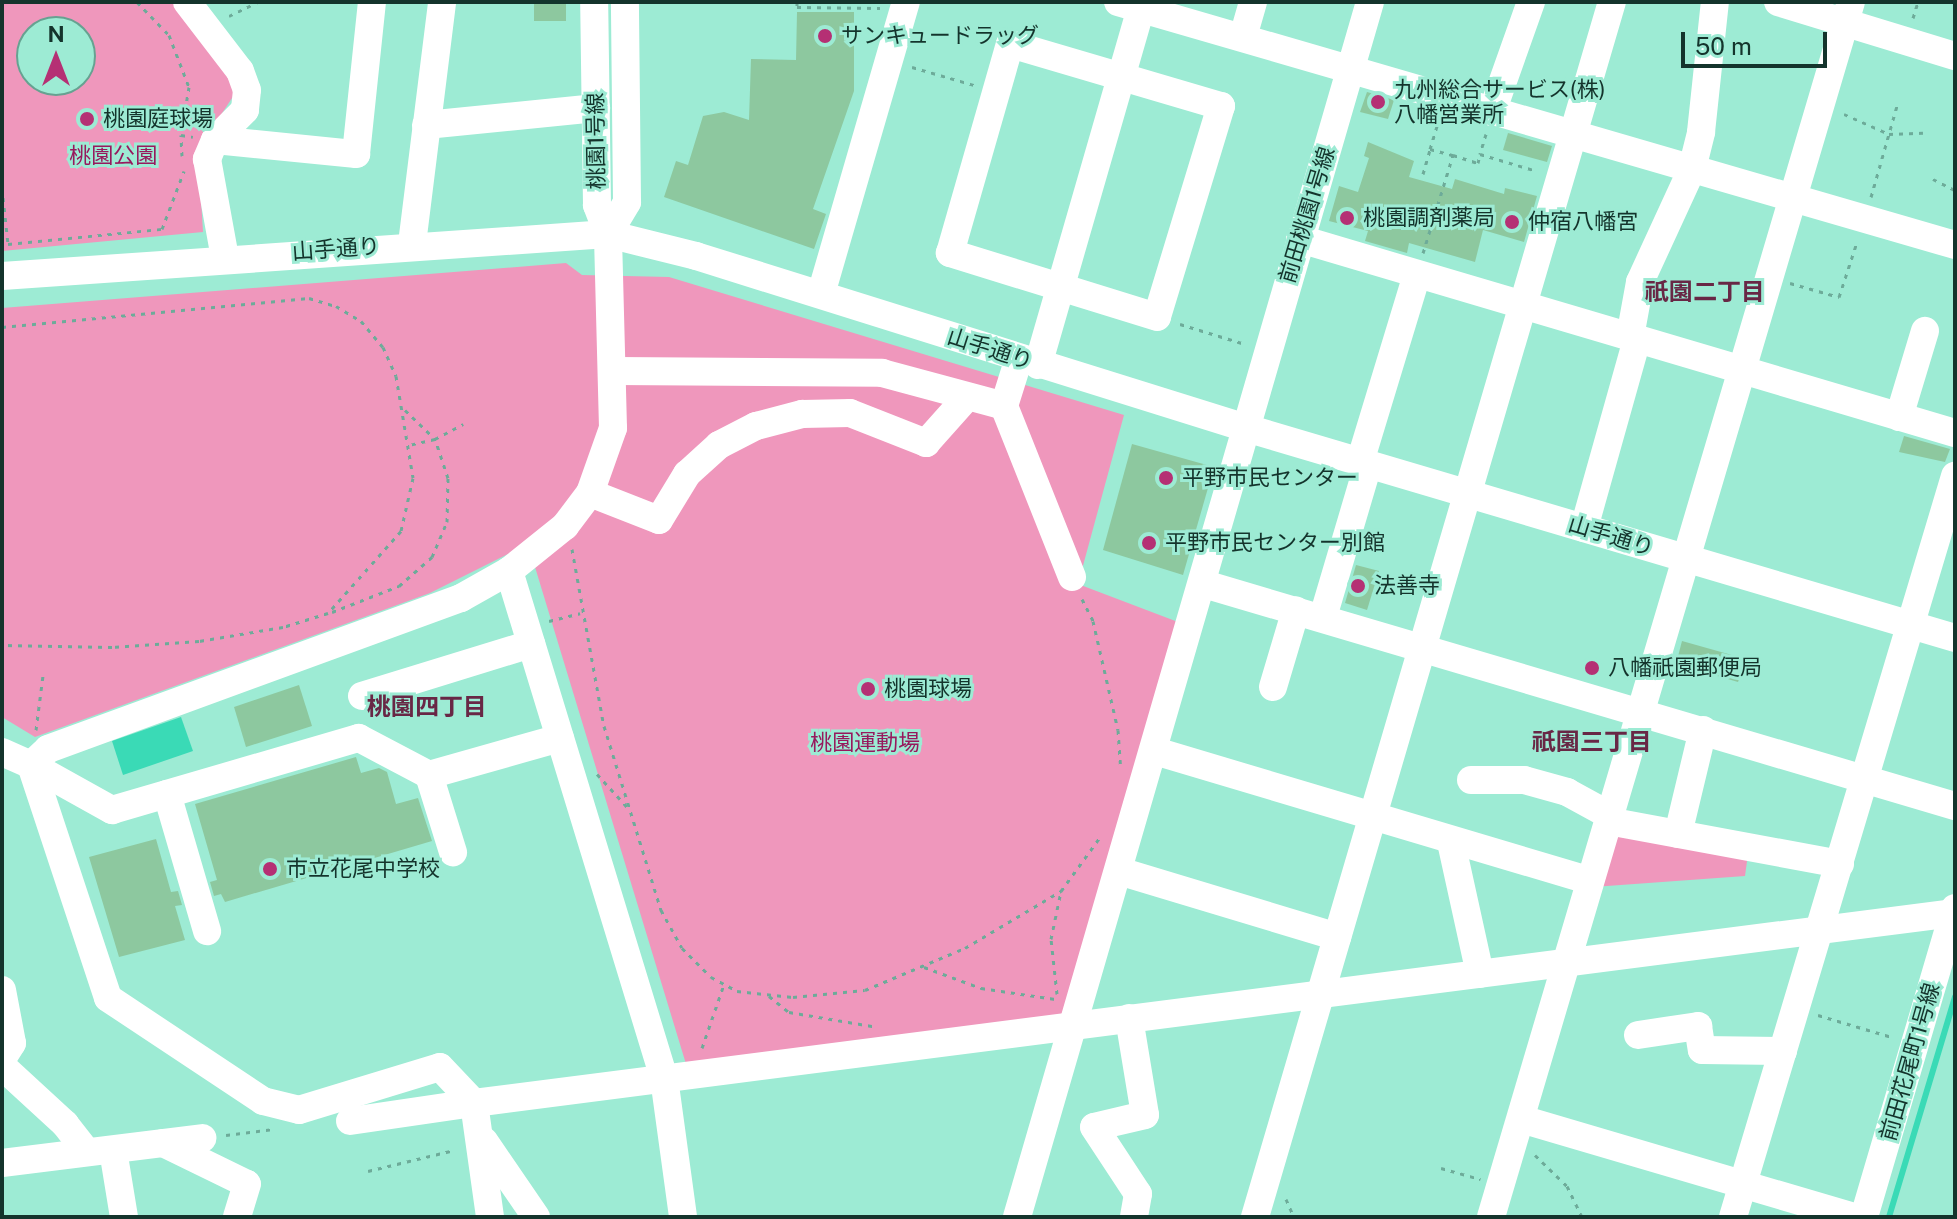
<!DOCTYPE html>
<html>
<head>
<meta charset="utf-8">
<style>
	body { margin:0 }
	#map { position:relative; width:1957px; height:1219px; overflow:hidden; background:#9debd4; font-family:"Public Sans","Noto Sans JP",sans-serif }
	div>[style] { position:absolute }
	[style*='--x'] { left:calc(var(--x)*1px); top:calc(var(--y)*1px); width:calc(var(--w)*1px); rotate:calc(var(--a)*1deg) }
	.green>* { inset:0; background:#ef97bc }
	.water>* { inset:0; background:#3adab6 }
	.stream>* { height:6px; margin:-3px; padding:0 3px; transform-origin:3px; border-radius:3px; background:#3adab6 }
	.building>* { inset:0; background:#8dc89f }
	.path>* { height:3px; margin-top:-1.5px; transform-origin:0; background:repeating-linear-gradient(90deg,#6dab99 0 4px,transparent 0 10px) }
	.minor>* { height:28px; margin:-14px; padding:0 14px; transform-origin:14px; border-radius:14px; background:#fff }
	.dots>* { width:22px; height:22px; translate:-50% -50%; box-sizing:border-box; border:4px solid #9debd4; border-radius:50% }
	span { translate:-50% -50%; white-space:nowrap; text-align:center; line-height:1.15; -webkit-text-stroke:6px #9debd4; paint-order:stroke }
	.poi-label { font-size:22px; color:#14342c }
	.left { translate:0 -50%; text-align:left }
	.street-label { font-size:22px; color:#14342c }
	.park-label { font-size:22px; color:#97195d }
	.neighbourhood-label { font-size:24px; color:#682745; font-weight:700 }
	.frame { position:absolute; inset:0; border:4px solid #14342c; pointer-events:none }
	.north { position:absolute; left:16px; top:16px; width:80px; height:80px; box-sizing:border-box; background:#9debd4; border:2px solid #66a291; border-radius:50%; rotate:0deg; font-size:22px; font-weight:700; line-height:32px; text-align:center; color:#14342c }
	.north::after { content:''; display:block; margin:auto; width:28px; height:36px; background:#b53074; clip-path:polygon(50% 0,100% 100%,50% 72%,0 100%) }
	.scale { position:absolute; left:1681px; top:32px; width:146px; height:36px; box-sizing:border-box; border:4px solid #14342c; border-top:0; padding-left:10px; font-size:24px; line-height:28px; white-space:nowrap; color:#14342c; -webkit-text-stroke:6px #9debd4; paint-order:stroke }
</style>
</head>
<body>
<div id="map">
	<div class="green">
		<div style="clip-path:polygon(evenodd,2px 2px,173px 2px,230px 79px,234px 95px,198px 150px,203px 232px,2px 251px,2px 2px,32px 32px,80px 32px,80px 80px,32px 80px,32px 32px)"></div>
		<div style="clip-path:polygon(566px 263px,582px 275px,669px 277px,1124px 415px,1078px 584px,1178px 622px,1061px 1018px,686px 1064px,528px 544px,430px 593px,35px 737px,2px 717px,2px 308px)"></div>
		<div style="clip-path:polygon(1611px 830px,1748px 854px,1745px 876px,1593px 887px)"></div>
	</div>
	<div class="water">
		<div style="clip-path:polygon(181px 717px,193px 751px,123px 775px,112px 741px)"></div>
	</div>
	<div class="stream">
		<div style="--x:1889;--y:1217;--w:230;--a:-73.3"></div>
	</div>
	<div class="building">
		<div style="clip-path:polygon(534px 2px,566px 2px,566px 21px,534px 21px)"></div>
		<div style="clip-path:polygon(797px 12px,854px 12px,854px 91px,813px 209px,826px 214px,814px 249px,664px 197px,676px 161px,688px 165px,703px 116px,724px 112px,749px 120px,751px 59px,796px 60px)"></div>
		<div style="clip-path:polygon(1367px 92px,1394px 100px,1388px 119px,1360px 112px)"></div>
		<div style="clip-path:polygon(1508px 133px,1552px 146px,1547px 162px,1503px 150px)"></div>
		<div style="clip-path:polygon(1368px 142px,1414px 161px,1409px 177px,1452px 189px,1455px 179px,1504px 194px,1505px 188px,1537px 196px,1524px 242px,1483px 230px,1475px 262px,1409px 243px,1407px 253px,1365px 241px,1368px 231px,1329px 221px,1339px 186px,1358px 192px,1369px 158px,1364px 156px)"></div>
		<div style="clip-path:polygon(1904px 436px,1950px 449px,1945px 462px,1899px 452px)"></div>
		<div style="clip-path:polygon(1132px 444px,1214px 467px,1183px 575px,1103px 550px)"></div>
		<div style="clip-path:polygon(1356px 565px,1379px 571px,1367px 610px,1345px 603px)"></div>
		<div style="clip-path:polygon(1682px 641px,1746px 659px,1738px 682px,1676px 664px)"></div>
		<div style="clip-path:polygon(299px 685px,312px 726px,246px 747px,234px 707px)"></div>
		<div style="clip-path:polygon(356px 757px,361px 773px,379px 768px,387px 772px,396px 804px,418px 798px,432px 841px,225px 902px,221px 894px,214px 896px,210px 882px,217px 880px,195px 804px)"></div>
		<div style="clip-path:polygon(156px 839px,171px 892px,178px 891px,182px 905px,175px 906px,185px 940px,119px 957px,89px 857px)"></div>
	</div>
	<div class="path">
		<div style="--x:137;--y:2;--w:46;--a:45.9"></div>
		<div style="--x:169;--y:35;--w:56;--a:69"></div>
		<div style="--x:189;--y:87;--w:49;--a:99.5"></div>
		<div style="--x:797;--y:2;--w:5;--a:90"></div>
		<div style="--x:797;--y:7;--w:83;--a:0.7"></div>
		<div style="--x:229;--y:16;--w:32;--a:-26"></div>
		<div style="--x:1913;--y:18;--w:17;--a:-73"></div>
		<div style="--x:912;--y:67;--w:65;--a:16.2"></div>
		<div style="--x:1844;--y:114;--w:49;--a:24"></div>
		<div style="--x:1889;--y:134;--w:34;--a:-2"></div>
		<div style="--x:1486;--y:134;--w:21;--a:107"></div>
		<div style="--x:1480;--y:154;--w:59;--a:16.6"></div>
		<div style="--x:1430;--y:149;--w:31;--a:-73"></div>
		<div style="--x:182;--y:156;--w:21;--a:-93"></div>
		<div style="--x:181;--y:135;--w:12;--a:9"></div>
		<div style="--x:1423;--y:174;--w:26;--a:-74"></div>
		<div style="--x:1430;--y:149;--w:24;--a:15"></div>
		<div style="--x:1933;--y:179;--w:25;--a:27"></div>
		<div style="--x:2;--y:188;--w:56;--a:83.9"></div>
		<div style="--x:8;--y:244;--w:155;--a:-5.6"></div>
		<div style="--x:162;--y:229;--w:62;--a:-69.2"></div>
		<div style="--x:1871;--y:197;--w:95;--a:-74.1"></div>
		<div style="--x:1423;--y:253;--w:102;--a:-73"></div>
		<div style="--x:1453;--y:155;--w:26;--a:18"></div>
		<div style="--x:1478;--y:163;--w:9;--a:-77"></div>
		<div style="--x:1790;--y:283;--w:51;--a:15.9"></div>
		<div style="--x:1839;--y:297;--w:58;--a:-71.9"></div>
		<div style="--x:1180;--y:324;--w:68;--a:17.1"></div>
		<div style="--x:2;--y:327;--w:308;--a:-5.4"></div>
		<div style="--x:309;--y:298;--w:28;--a:17"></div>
		<div style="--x:336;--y:306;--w:29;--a:31"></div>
		<div style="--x:361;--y:321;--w:34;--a:50"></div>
		<div style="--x:383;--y:347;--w:32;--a:66"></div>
		<div style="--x:396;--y:376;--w:103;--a:80.5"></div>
		<div style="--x:413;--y:478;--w:54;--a:102.8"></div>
		<div style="--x:401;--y:531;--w:110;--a:131.7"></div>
		<div style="--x:328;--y:613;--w:47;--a:162.7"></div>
		<div style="--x:283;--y:627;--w:85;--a:170.5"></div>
		<div style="--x:199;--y:641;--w:87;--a:176.1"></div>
		<div style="--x:112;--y:647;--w:110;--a:-179"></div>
		<div style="--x:405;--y:410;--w:42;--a:44"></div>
		<div style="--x:435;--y:439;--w:26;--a:167"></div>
		<div style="--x:572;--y:549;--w:180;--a:79.8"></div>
		<div style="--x:604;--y:726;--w:193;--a:72.8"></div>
		<div style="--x:661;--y:910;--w:43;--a:61.1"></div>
		<div style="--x:682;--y:948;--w:41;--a:45"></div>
		<div style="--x:711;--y:977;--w:30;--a:28"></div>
		<div style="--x:737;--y:991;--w:56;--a:6.1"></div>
		<div style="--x:793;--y:997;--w:72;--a:-5.6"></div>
		<div style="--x:865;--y:990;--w:108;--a:-22.8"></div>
		<div style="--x:965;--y:948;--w:112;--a:-30.7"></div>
		<div style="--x:1061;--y:891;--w:68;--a:-54"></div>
		<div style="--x:1082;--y:599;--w:25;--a:63"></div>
		<div style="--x:1093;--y:621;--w:112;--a:77.1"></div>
		<div style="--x:1118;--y:730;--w:39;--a:86"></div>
		<div style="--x:332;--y:612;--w:72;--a:-21.2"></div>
		<div style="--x:399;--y:586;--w:44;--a:-41.3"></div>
		<div style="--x:432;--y:557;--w:38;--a:-67"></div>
		<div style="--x:447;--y:522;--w:44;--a:-88.7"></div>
		<div style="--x:448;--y:478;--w:41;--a:-108.4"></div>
		<div style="--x:435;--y:439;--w:32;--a:-28"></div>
		<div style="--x:549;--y:621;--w:32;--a:-14"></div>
		<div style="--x:36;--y:730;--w:55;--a:-82.7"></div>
		<div style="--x:597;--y:774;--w:49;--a:47.5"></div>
		<div style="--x:924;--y:967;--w:61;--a:20.2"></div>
		<div style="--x:981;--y:988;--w:75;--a:8.5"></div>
		<div style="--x:1057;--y:994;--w:55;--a:-96.2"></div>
		<div style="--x:1051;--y:939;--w:49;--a:-78.2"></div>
		<div style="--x:769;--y:996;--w:26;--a:39"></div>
		<div style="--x:789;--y:1012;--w:90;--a:9.6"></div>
		<div style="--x:1818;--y:1015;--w:77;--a:16.6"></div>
		<div style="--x:702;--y:1048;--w:68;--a:-71"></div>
		<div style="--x:226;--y:1135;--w:48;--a:-7.1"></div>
		<div style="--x:1535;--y:1155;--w:45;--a:44.1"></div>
		<div style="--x:1567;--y:1186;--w:34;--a:64"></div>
		<div style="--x:1441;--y:1168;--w:41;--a:15.8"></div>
		<div style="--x:368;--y:1171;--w:89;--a:-13.6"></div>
		<div style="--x:1286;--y:1199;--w:20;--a:66"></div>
	</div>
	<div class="minor">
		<div style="--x:187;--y:2;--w:87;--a:52.5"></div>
		<div style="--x:240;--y:71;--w:20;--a:70"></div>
		<div style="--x:247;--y:90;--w:20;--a:96"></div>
		<div style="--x:245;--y:110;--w:42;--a:135"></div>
		<div style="--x:215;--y:140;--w:21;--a:113"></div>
		<div style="--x:207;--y:159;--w:101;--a:79.7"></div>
		<div style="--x:1118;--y:2;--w:872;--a:16.19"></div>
		<div style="--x:1778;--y:2;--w:185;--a:17"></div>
		<div style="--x:1243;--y:37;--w:36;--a:-74"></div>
		<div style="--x:1010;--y:44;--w:220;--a:16.4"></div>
		<div style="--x:1221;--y:106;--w:220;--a:106.9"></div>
		<div style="--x:1157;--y:317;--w:217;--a:-162.8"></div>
		<div style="--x:950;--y:253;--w:217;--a:-74"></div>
		<div style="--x:1492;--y:112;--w:117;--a:-70.5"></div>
		<div style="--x:426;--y:125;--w:171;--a:-5.7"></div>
		<div style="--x:215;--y:140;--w:142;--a:5.7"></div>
		<div style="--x:356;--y:154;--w:153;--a:-84"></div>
		<div style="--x:608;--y:234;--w:37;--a:-59"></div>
		<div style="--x:627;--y:202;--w:200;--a:-90.6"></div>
		<div style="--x:1300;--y:239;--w:683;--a:16.5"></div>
		<div style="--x:412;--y:244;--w:244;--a:-82.9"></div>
		<div style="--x:2;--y:276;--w:607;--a:-3.96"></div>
		<div style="--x:608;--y:234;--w:91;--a:14"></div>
		<div style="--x:696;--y:256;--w:576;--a:17.37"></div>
		<div style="--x:1246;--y:428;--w:739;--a:16.5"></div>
		<div style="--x:821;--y:294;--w:304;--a:-73.8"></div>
		<div style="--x:1630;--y:337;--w:56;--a:-79.7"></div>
		<div style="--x:1640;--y:282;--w:124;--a:-65.3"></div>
		<div style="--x:1692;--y:169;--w:38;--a:-76"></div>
		<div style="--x:1701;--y:132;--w:131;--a:-83.9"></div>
		<div style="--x:1038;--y:365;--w:378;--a:-73.9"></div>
		<div style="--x:615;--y:371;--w:267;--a:0.4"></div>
		<div style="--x:882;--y:373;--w:126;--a:15.1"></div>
		<div style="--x:1004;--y:406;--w:184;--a:68.3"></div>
		<div style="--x:1004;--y:406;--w:50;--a:-72.6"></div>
		<div style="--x:1899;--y:417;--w:90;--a:-73.2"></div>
		<div style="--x:1360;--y:462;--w:196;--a:-73.1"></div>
		<div style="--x:590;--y:493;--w:74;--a:21.4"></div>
		<div style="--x:659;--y:520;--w:54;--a:-58.7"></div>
		<div style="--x:687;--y:474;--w:43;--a:-42.2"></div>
		<div style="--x:719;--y:445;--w:42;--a:-27.2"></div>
		<div style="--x:756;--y:426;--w:48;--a:-14.6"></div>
		<div style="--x:802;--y:414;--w:48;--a:-1.2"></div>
		<div style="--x:850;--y:413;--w:82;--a:21.5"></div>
		<div style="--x:926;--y:443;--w:62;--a:-48.3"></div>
		<div style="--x:1584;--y:528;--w:196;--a:-74.3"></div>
		<div style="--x:509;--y:571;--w:530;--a:73"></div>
		<div style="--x:664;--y:1078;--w:140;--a:82.2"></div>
		<div style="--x:1204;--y:584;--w:783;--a:16.47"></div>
		<div style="--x:1323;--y:617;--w:159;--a:-73.5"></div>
		<div style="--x:1273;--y:687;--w:80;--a:-73.4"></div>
		<div style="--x:362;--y:696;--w:177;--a:-17.1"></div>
		<div style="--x:1155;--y:751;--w:453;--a:16.6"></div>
		<div style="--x:2;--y:752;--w:32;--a:24"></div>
		<div style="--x:31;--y:765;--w:23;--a:-43"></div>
		<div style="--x:48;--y:749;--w:440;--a:-20.1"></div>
		<div style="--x:461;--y:598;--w:55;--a:-29.4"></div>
		<div style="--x:509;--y:571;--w:72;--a:-38.8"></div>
		<div style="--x:565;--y:526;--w:41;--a:-52.9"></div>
		<div style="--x:590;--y:493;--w:69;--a:-70.5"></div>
		<div style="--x:613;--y:428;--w:194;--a:-91.5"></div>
		<div style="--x:608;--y:234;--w:31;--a:-111"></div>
		<div style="--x:597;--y:205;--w:203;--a:-90.8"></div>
		<div style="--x:31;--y:765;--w:245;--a:71.7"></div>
		<div style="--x:108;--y:998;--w:186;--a:33.6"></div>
		<div style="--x:263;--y:1101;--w:37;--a:14"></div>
		<div style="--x:299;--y:1110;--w:147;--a:-17"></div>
		<div style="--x:440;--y:1067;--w:50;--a:46.6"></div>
		<div style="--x:474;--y:1103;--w:1491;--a:-7.32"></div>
		<div style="--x:31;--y:765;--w:93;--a:29.1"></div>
		<div style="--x:112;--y:810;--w:257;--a:-16.3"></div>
		<div style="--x:359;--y:738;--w:79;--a:27.9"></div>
		<div style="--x:429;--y:775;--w:136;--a:-15.8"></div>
		<div style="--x:429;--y:775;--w:81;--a:72.7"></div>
		<div style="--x:1471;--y:780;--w:53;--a:0"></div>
		<div style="--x:1524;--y:780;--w:45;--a:15.6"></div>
		<div style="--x:1567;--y:792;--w:48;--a:28.7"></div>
		<div style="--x:167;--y:794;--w:143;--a:73.7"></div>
		<div style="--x:1608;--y:821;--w:236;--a:10.5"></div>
		<div style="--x:1678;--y:834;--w:107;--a:-76.5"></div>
		<div style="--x:1451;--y:842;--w:135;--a:77.6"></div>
		<div style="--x:1119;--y:871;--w:228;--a:16.8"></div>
		<div style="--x:2;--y:990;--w:54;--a:79.3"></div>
		<div style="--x:12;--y:1043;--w:19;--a:122"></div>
		<div style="--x:1129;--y:1018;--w:98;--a:80.6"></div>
		<div style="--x:1145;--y:1115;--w:52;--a:166.8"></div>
		<div style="--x:1094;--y:1127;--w:80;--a:56.7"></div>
		<div style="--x:1138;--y:1194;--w:23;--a:100"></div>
		<div style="--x:1638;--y:1035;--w:61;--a:-8.5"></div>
		<div style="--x:1698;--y:1026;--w:24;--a:81"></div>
		<div style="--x:1702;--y:1050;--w:81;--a:0.7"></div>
		<div style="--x:2;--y:1066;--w:86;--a:42.6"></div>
		<div style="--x:65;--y:1124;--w:34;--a:52"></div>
		<div style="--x:1521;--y:1119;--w:347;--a:16.4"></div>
		<div style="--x:350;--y:1121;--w:125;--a:-8.3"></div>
		<div style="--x:474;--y:1103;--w:115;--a:82"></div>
		<div style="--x:484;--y:1141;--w:92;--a:55.6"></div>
		<div style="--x:163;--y:1143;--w:93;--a:26"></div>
		<div style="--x:247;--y:1184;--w:34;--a:107"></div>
		<div style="--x:113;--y:1150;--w:68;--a:80.7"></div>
		<div style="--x:2;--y:1163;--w:202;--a:-7.1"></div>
		<div style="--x:1017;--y:1217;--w:1265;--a:-73.8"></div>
		<div style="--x:1255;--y:1217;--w:1266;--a:-73.63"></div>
		<div style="--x:1491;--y:1217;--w:1267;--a:-73.5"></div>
		<div style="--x:1733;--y:1217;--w:774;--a:-73.32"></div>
		<div style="--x:1864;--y:1217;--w:322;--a:-73.6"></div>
	</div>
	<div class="dots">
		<div style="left:825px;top:36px;background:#b53074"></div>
		<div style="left:1378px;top:102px;background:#b53074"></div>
		<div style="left:87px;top:119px;background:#b53074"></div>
		<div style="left:1347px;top:218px;background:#b53074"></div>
		<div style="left:1512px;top:222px;background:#b53074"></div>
		<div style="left:1166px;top:478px;background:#b53074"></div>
		<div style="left:1149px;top:543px;background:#b53074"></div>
		<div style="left:1358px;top:586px;background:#b53074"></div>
		<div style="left:1592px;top:668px;background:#b53074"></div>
		<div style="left:868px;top:689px;background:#b53074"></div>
		<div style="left:270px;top:869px;background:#b53074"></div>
	</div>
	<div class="poi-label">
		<span class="left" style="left:841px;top:36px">サンキュードラッグ</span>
		<span class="left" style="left:1394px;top:102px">九州総合サービス(株)<br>八幡営業所</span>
		<span class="left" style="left:103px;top:119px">桃園庭球場</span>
		<span class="left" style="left:1363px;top:218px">桃園調剤薬局</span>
		<span class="left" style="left:1528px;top:222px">仲宿八幡宮</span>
		<span class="left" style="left:1182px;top:478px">平野市民センター</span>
		<span class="left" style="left:1165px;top:543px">平野市民センター別館</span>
		<span class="left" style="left:1374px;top:586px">法善寺</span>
		<span class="left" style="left:1608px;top:668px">八幡祇園郵便局</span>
		<span class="left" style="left:884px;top:689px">桃園球場</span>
		<span class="left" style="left:286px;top:869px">市立花尾中学校</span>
	</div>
	<div class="street-label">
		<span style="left:596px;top:141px;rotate:-91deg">桃園1号線</span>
		<span style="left:1307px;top:215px;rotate:-73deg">前田桃園1号線</span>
		<span style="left:336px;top:249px;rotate:-4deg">山手通り</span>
		<span style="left:990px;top:349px;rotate:18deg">山手通り</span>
		<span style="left:1611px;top:536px;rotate:17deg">山手通り</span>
		<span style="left:1910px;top:1062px;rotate:-74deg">前田花尾町1号線</span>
	</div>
	<div class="park-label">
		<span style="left:113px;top:156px">桃園公園</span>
		<span style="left:865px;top:743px">桃園運動場</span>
	</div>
	<div class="neighbourhood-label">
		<span style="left:1705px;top:292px">祇園二丁目</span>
		<span style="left:427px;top:707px">桃園四丁目</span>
		<span style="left:1592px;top:742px">祇園三丁目</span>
	</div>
	<div class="frame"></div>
	<div class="north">N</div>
	<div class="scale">50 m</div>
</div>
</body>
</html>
